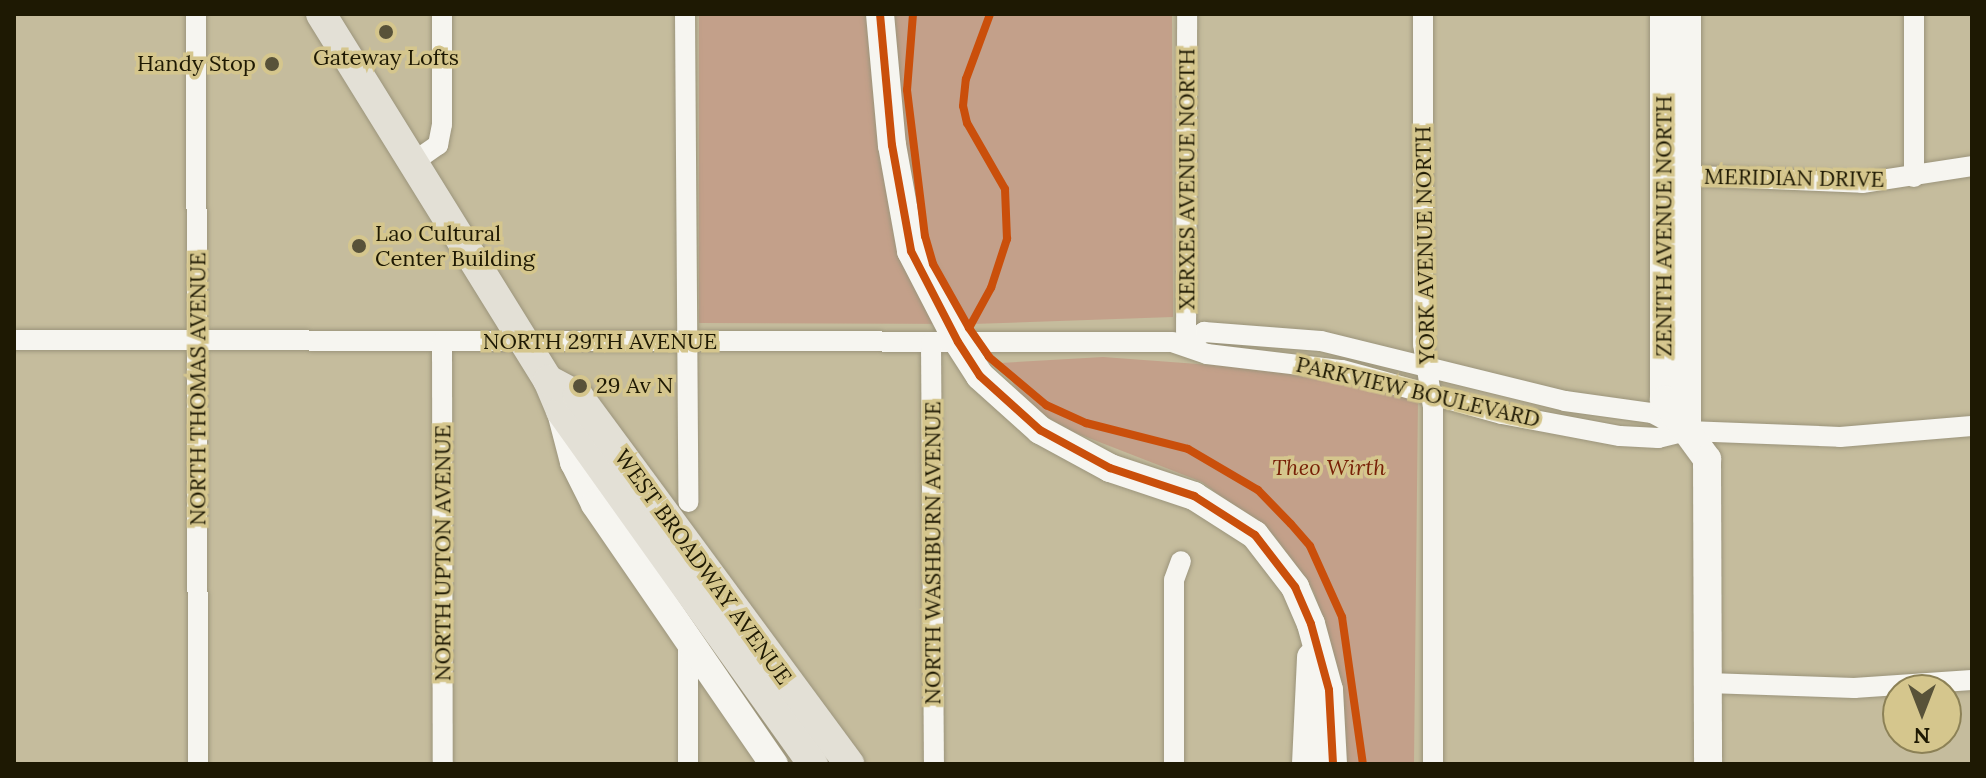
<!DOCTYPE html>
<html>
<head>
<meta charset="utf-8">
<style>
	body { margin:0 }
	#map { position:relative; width:1986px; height:778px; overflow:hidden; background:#c5bc9d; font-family:Lora,serif }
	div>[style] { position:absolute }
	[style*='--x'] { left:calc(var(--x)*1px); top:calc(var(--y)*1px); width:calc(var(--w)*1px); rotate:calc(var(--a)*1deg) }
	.green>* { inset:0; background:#c3a08a }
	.roads { filter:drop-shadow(0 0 2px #9b947b) drop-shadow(0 0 2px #9b947b) }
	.street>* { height:20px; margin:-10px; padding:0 10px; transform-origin:10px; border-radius:10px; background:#f6f5f0 }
	.secondary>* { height:28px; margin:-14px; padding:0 14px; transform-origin:14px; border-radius:14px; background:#f6f5f0 }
	.primary>* { height:30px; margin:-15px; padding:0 15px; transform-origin:15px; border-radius:15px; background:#e3e0d6 }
	.cycleway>* { height:8px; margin:-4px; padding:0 4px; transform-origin:4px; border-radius:4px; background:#ca4f0b }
	.dots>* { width:22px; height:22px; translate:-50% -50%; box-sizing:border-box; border:4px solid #d5c68d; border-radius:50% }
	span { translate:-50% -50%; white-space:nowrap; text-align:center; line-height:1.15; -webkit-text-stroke:7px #d5c68d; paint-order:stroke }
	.poi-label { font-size:22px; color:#1e1903 }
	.right { translate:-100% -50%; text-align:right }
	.left { translate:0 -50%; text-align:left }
	.street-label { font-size:22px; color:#1e1903 }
	.park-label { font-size:22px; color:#771f06; font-style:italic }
	.frame { position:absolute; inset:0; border:16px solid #1e1903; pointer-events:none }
	.north { position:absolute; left:1882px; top:674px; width:80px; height:80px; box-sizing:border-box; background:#d5c68d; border:2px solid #8c8156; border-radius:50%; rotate:180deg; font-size:22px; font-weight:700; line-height:32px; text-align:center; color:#1e1903 }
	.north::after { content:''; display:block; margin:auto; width:28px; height:36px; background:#585239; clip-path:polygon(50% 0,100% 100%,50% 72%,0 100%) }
</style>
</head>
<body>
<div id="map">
	<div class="green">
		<div style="clip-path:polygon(699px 14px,1172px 14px,1173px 317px,973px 324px,699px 323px)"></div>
		<div style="clip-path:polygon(1103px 357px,1294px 371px,1418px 398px,1414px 764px,1336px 764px,1335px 662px,1314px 592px,1275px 537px,1202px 482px,1071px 431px,1028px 406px,1000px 363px)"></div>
	</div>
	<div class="roads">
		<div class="street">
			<div style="--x:196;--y:14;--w:750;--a:89.85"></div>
			<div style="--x:685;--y:14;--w:488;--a:89.6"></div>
			<div style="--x:1423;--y:14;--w:330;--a:90"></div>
			<div style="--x:1423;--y:344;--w:64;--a:81"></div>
			<div style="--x:1433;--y:407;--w:357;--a:90"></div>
			<div style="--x:1914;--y:14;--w:163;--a:90"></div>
			<div style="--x:412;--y:163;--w:32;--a:-35"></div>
			<div style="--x:438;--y:145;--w:21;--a:-79"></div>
			<div style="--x:442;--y:124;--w:110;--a:-90"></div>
			<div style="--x:1674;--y:175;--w:188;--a:2.4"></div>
			<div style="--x:1862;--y:183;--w:111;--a:-8.8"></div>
			<div style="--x:14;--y:340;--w:1158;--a:0.1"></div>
			<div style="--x:1172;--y:342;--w:37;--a:19"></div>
			<div style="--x:1207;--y:354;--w:136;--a:6.8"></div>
			<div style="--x:1342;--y:370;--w:166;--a:15.4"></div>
			<div style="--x:1502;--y:414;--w:120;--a:10.6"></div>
			<div style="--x:1620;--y:436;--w:38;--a:3"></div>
			<div style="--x:1658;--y:438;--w:30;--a:-14"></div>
			<div style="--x:1687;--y:431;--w:153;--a:2.2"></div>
			<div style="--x:1840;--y:437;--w:132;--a:-4.8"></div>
			<div style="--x:442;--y:342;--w:422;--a:89.9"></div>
			<div style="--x:931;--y:343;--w:421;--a:89.6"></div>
			<div style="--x:1186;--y:344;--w:22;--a:-34"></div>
			<div style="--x:1204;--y:332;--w:117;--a:4.4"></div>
			<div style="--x:1321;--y:341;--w:251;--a:13.8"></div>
			<div style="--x:1565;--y:401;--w:88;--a:7.9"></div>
			<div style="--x:1652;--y:413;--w:34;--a:28"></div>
			<div style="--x:1186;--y:344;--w:330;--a:-89.8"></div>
			<div style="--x:688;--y:639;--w:125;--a:90"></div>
			<div style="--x:1708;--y:683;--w:146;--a:2"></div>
			<div style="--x:1854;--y:688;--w:118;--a:-3.9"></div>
			<div style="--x:1174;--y:764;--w:184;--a:-90"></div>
			<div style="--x:1174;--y:580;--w:20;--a:-70"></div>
		</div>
		<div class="secondary">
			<div style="--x:880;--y:14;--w:132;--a:84.8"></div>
			<div style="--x:892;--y:145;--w:108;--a:79.8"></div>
			<div style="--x:911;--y:251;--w:102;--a:62.7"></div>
			<div style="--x:958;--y:342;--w:40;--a:57.1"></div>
			<div style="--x:980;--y:376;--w:81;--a:42"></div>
			<div style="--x:1040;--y:430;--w:80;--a:28.5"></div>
			<div style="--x:1110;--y:468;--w:89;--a:18.4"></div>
			<div style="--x:1194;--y:496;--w:72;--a:32.6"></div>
			<div style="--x:1255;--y:535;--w:66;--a:52.4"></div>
			<div style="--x:1295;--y:587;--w:40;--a:66.6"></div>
			<div style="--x:1311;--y:624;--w:68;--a:74.7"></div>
			<div style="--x:1329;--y:690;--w:74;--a:86.9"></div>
			<div style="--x:1664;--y:14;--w:386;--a:90"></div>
			<div style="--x:1664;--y:400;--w:73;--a:53.9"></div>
			<div style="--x:1707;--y:459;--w:305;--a:89.8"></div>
			<div style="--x:1687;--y:14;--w:417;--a:90"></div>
			<div style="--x:562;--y:416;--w:48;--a:75.4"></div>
			<div style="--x:574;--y:462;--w:47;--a:63.4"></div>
			<div style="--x:595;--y:504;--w:316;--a:55.5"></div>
			<div style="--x:1306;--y:764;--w:107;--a:-87.3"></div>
		</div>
		<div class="primary">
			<div style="--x:321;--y:14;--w:431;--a:58.2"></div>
			<div style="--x:548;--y:380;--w:34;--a:67"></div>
			<div style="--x:561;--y:411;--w:434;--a:54.5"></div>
			<div style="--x:548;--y:380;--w:34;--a:28"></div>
			<div style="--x:578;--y:396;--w:457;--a:53.6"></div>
		</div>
	</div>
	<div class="cycleway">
		<div style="--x:880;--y:14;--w:132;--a:84.8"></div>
		<div style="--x:892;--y:145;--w:108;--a:79.8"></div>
		<div style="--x:911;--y:251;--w:102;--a:62.7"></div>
		<div style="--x:958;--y:342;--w:40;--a:57.1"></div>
		<div style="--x:980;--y:376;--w:81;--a:42"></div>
		<div style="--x:1040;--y:430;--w:80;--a:28.5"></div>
		<div style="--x:1110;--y:468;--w:89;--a:18.4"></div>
		<div style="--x:1194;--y:496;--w:72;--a:32.6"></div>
		<div style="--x:1255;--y:535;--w:66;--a:52.4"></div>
		<div style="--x:1295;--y:587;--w:40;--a:66.6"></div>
		<div style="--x:1311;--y:624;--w:68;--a:74.7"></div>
		<div style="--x:1329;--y:690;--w:74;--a:86.9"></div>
		<div style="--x:913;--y:14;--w:76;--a:94.5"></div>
		<div style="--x:907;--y:90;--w:147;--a:83"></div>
		<div style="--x:925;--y:236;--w:29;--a:74"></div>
		<div style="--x:933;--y:264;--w:73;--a:60.6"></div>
		<div style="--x:969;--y:328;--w:35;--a:55"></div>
		<div style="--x:989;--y:357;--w:75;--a:40.1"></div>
		<div style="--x:1046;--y:405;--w:44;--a:24.2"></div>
		<div style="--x:1086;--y:423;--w:105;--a:14.3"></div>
		<div style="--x:1188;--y:449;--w:81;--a:30.4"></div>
		<div style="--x:1258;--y:490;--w:47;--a:45.9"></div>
		<div style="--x:1291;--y:524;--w:29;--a:49"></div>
		<div style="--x:1310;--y:546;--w:78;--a:65.7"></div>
		<div style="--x:1342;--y:617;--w:148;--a:81.9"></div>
		<div style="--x:969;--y:328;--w:46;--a:-61.2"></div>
		<div style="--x:991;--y:288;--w:52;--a:-71.9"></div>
		<div style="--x:1007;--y:239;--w:50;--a:-92.3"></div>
		<div style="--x:1005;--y:189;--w:76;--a:-119.9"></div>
		<div style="--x:967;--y:123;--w:17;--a:-103"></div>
		<div style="--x:963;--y:106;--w:27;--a:-84"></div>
		<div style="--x:966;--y:79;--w:69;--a:-69.7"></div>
	</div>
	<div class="dots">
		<div style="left:386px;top:32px;background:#585239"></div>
		<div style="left:272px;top:64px;background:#585239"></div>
		<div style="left:359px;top:246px;background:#585239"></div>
		<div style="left:580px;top:386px;background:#585239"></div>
	</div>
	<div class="poi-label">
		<span style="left:386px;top:58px">Gateway Lofts</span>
		<span class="right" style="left:256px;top:64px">Handy Stop</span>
		<span class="left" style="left:375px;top:246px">Lao Cultural<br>Center Building</span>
		<span class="left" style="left:596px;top:386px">29 Av N</span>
	</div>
	<div class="street-label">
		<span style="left:1794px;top:178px;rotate:1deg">MERIDIAN DRIVE</span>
		<span style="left:1187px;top:179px;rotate:-90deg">XERXES AVENUE NORTH</span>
		<span style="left:1664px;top:226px;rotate:-90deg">ZENITH AVENUE NORTH</span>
		<span style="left:1425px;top:245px;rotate:-91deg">YORK AVENUE NORTH</span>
		<span style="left:600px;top:342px">NORTH 29TH AVENUE</span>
		<span style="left:198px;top:389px;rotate:-90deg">NORTH THOMAS AVENUE</span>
		<span style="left:1418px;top:392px;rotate:13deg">PARKVIEW BOULEVARD</span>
		<span style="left:443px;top:553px;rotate:-90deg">NORTH UPTON AVENUE</span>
		<span style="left:933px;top:553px;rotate:-90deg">NORTH WASHBURN AVENUE</span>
		<span style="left:703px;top:567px;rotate:54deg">WEST BROADWAY AVENUE</span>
	</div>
	<div class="park-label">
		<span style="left:1329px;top:468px">Theo Wirth</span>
	</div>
	<div class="frame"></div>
	<div class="north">N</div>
</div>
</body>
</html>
